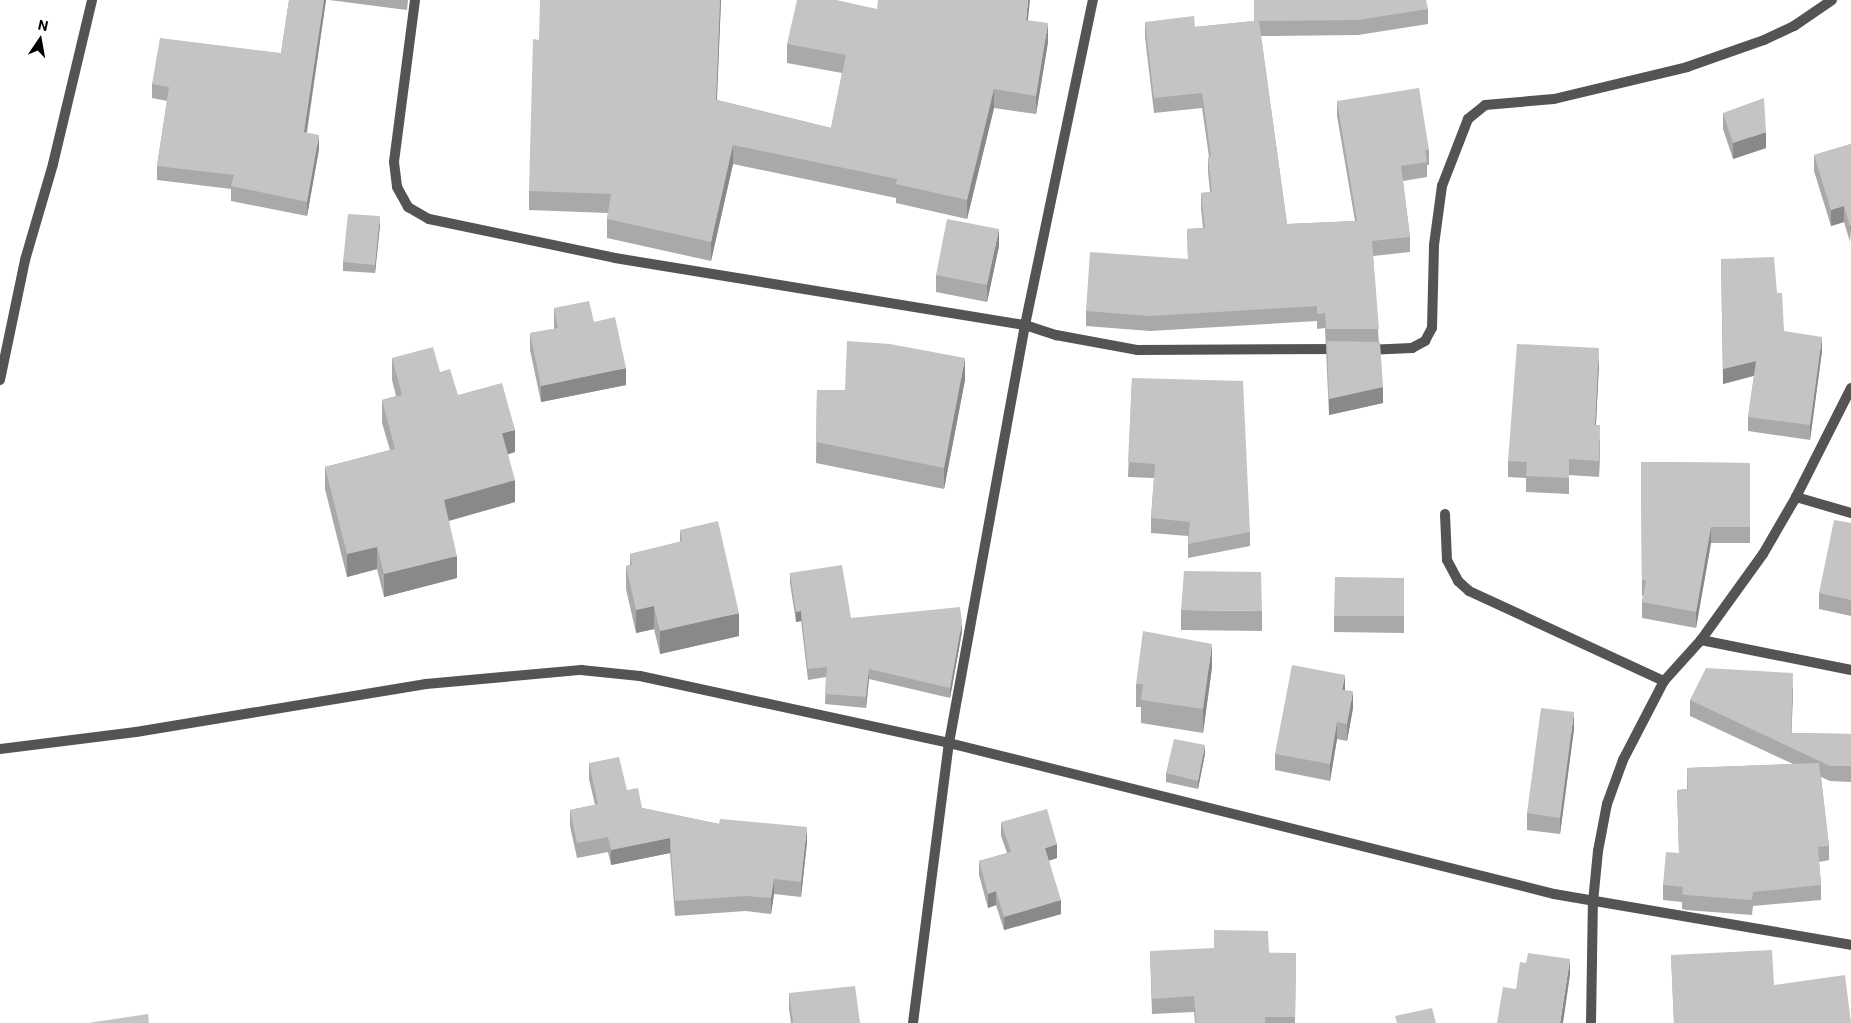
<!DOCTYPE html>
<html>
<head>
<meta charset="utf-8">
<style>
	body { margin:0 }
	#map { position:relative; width:1851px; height:1023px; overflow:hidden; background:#fff; font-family:Roboto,sans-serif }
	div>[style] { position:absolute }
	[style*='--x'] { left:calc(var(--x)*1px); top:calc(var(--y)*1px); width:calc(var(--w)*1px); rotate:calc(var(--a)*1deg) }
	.minor>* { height:10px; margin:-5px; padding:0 5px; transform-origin:5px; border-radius:5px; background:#545454 }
	.wall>* { inset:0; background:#a9a9a9 }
	.shaded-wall>* { inset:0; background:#898989 }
	.building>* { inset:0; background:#c4c4c4 }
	span { translate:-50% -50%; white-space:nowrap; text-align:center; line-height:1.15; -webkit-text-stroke:4px #fff; paint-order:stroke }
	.north { position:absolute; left:15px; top:15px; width:50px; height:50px; -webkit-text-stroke:4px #fff; paint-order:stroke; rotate:12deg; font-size:14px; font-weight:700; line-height:20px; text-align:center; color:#000 }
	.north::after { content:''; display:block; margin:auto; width:18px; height:22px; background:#000; clip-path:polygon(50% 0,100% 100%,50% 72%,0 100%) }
</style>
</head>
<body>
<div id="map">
	<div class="minor">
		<div style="--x:415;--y:0;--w:163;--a:97.4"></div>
		<div style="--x:394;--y:162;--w:25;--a:83"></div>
		<div style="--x:397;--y:187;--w:23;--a:61"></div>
		<div style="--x:408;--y:207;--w:24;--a:30"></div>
		<div style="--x:429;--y:219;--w:190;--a:11.8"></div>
		<div style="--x:615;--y:258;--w:415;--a:9.3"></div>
		<div style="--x:1025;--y:325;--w:33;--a:18"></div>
		<div style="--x:1056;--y:335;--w:82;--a:10.5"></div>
		<div style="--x:1137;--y:350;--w:203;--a:-0.3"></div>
		<div style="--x:1367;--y:350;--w:45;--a:-2.5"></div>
		<div style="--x:1412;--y:348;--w:15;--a:-28"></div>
		<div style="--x:1425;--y:341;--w:15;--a:-62"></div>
		<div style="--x:1432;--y:328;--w:83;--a:-88.6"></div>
		<div style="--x:1434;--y:245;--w:60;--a:-82.3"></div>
		<div style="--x:1442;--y:186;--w:72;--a:-68.8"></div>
		<div style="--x:1468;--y:119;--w:22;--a:-39"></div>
		<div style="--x:1485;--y:105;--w:69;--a:-5"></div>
		<div style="--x:1554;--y:99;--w:137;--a:-13.5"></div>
		<div style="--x:1687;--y:67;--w:82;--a:-19.3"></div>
		<div style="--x:1764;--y:40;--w:33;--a:-25"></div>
		<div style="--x:1794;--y:26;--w:46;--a:-34.4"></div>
		<div style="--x:0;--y:380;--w:123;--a:-78.2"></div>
		<div style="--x:25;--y:260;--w:100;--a:-73.7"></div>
		<div style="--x:53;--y:164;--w:169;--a:-76.6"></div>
		<div style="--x:1796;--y:497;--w:57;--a:16.2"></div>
		<div style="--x:1445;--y:514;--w:46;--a:87.5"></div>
		<div style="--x:1447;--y:560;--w:24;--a:62"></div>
		<div style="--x:1458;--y:581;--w:15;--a:42"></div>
		<div style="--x:1469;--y:591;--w:215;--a:24.8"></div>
		<div style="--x:1701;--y:640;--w:153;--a:11.3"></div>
		<div style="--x:0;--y:749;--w:137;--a:-7.1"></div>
		<div style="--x:136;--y:732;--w:294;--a:-9.4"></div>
		<div style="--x:426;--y:684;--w:156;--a:-5.2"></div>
		<div style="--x:581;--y:670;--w:59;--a:5.8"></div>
		<div style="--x:640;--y:676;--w:316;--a:12.2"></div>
		<div style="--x:949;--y:743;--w:624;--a:14.01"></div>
		<div style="--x:1554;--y:894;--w:301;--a:9.7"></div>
		<div style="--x:913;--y:1023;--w:282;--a:-82.7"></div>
		<div style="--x:949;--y:743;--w:425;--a:-79.7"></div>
		<div style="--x:1025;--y:325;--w:332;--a:-78.2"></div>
		<div style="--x:1591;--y:1023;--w:121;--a:-89.1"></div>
		<div style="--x:1593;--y:902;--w:51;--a:-84.4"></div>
		<div style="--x:1598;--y:851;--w:48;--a:-79.2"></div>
		<div style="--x:1607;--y:804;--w:47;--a:-70"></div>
		<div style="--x:1623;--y:760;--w:89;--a:-62.6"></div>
		<div style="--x:1664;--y:681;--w:55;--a:-47.9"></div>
		<div style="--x:1701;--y:640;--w:106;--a:-54.2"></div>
		<div style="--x:1763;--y:554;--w:66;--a:-59.9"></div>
		<div style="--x:1796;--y:497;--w:122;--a:-63.2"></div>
	</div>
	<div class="wall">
		<div style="clip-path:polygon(289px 0,326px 0,307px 133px,319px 149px,307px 216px,231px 201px,231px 189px,157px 180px,157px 166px,167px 101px,152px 98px,152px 84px,281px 53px)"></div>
		<div style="clip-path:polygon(329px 0,408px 0,407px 10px)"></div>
		<div style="clip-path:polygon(721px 0,717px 100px,831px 128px,842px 73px,787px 63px,787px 44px,877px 9px,1028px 20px,1048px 42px,1036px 114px,994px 108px,967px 219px,896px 203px,896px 198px,733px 164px,711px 261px,607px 238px,607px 219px,608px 213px,529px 210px,529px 191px)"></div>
		<div style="clip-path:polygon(1428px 9px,1428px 24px,1358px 35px,1261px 36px,1287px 224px,1355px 221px,1337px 116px,1337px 101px,1429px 150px,1429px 165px,1427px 165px,1427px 177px,1403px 181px,1410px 237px,1410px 252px,1373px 256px,1383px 403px,1329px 415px,1325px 328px,1317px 329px,1317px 321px,1150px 331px,1086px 326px,1086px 311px,1188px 259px,1187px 229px,1203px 228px,1201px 208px,1201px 193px,1210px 192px,1208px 172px,1208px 157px,1209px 157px,1202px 108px,1154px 113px,1145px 37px,1145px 22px,1195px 27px,1254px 21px)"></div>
		<div style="clip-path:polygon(1723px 113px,1766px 148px,1733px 159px,1723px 129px)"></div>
		<div style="clip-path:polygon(1851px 144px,1850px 242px,1844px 222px,1831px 226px,1814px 171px,1814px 155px)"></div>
		<div style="clip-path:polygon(380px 225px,375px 273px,343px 271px,343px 262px)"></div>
		<div style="clip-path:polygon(999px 246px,987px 302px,936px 292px,936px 275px)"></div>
		<div style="clip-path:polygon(1721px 259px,1777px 293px,1784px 331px,1822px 351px,1810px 440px,1748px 431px,1748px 417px,1754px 376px,1723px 384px)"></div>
		<div style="clip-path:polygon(554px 308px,594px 322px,626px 385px,541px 402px,530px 350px,530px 333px,554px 329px)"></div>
		<div style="clip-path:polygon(392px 358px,440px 372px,458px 395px,515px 452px,508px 454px,515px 502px,449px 521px,457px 578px,384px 597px,377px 569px,347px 577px,325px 489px,325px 467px,390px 450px,382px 423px,382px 400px,396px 396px,392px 380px)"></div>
		<div style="clip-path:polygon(1599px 364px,1596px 425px,1600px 442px,1599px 477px,1569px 475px,1569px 494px,1526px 492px,1526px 478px,1508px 477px,1508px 461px)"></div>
		<div style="clip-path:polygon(1132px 378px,1250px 532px,1250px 546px,1188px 558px,1188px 536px,1151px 533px,1151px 518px,1154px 478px,1128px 477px)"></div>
		<div style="clip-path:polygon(965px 380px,944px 489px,816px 463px,817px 390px,845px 390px)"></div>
		<div style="clip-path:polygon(1641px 462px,1750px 463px,1750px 543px,1711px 543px,1696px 628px,1642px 618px,1642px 602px,1643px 596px,1642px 596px)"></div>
		<div style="clip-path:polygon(1851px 523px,1851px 616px,1819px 609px,1819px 593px)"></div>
		<div style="clip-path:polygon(680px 530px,739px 636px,660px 654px,654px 629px,636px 633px,626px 589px,626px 566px,630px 565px,630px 554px,680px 542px)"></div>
		<div style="clip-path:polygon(790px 573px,851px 618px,962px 632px,950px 698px,869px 679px,866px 708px,825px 704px,826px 677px,808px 680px,801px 621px,796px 622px,790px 583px)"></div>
		<div style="clip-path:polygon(1404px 578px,1404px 633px,1334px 632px,1334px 616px)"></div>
		<div style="clip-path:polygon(1181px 610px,1262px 611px,1262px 631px,1181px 630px)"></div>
		<div style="clip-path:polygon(1212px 667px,1203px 733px,1141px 723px,1141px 707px,1136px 707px,1136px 684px)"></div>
		<div style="clip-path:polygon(1793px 689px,1791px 733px,1851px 734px,1851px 782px,1830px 781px,1821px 777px,1829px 846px,1829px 860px,1819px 862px,1821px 885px,1821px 900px,1753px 906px,1752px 915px,1686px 910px,1682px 909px,1682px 902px,1663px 900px,1663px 885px,1679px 853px,1677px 790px,1687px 789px,1687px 768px,1793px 764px,1690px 716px,1690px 700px)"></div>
		<div style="clip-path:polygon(1345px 690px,1353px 708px,1347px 741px,1337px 739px,1330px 781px,1275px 770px,1275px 754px)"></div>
		<div style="clip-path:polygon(1574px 729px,1560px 834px,1527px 830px,1527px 813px)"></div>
		<div style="clip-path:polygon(1205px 754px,1198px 789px,1166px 782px,1166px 773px)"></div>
		<div style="clip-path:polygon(589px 763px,627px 790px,642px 808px,807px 842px,801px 897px,774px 894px,771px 914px,746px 911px,675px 916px,670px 853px,611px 865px,608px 852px,577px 858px,570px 826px,570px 810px,595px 805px,589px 779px)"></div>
		<div style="clip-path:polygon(1001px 822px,1057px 858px,1049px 860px,1061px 914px,1004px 930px,996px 905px,988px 908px,979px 875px,979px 861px,1007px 853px,1001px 836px)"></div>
		<div style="clip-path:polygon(1150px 951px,1296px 953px,1295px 1023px,1195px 1023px,1194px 1012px,1152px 1014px)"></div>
		<div style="clip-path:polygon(1671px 955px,1774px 985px,1851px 1023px,1674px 1023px)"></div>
		<div style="clip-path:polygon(789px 993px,860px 1023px,791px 1023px,789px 1009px)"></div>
	</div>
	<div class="shaded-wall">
		<div style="clip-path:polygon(324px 0,326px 0,304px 147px,304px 132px)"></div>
		<div style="clip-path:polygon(720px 0,721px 0,716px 119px,716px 100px)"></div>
		<div style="clip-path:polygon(1028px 0,1030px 0,1026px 39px,1026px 20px)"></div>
		<div style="clip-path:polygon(1048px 23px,1048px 42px,1036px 114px,1036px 96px)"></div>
		<div style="clip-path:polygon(994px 89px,994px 108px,967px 219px,967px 200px)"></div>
		<div style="clip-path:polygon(1766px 132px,1766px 148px,1733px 159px,1733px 143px)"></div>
		<div style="clip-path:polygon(319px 135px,319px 149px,307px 216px,307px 202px)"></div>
		<div style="clip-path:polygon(733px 145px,733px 164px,711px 261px,711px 242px)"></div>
		<div style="clip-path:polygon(1844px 206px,1844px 222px,1831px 226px,1831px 210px)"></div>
		<div style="clip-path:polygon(380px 216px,380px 225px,375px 273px,375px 265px)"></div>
		<div style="clip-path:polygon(1850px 226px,1851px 226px,1850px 242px)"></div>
		<div style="clip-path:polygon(999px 229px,999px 246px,987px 302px,987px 285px)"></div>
		<div style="clip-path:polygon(1822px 337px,1822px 351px,1810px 440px,1810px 425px)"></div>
		<div style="clip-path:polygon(1599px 348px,1599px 364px,1595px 441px,1595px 425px)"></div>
		<div style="clip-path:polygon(965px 358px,965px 380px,944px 489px,944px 468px)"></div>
		<div style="clip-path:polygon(1756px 361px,1756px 375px,1723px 384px,1723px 369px)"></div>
		<div style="clip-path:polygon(626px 368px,626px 385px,541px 402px,541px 386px)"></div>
		<div style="clip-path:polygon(1383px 387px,1383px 403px,1329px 415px,1329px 399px)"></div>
		<div style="clip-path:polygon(1600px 425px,1600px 442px,1599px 477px,1599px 461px)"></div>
		<div style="clip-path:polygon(515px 430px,515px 452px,502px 456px,502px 433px)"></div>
		<div style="clip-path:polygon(515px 480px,515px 502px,444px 522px,444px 500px)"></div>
		<div style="clip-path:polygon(1711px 527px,1711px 543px,1696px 628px,1696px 612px)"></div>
		<div style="clip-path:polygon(377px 547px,377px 569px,347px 577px,347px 554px)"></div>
		<div style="clip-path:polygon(457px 556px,457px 578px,384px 597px,384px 574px)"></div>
		<div style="clip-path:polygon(654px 606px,654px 629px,636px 633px,636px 610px)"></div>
		<div style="clip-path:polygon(801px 611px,801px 621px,796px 622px,796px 612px)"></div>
		<div style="clip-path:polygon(739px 613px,739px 636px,660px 654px,660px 631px)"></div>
		<div style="clip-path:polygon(962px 622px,962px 632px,950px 698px,950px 688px)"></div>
		<div style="clip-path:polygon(1212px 644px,1212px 667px,1203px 733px,1203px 709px)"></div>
		<div style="clip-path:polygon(869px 669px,869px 679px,866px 708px,866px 697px)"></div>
		<div style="clip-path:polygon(1793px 673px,1793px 689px,1791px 749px,1791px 733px)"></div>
		<div style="clip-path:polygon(1345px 675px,1345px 691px,1342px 690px)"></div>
		<div style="clip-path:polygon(1353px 691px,1353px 708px,1347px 741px,1347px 724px)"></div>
		<div style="clip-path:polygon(1574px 712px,1574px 729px,1560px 834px,1560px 818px)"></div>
		<div style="clip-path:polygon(1337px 722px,1337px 739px,1330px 781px,1330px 764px)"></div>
		<div style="clip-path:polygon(1205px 745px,1205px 754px,1198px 789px,1198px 781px)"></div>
		<div style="clip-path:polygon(807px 827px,807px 842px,801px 897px,801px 882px)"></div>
		<div style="clip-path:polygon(670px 838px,670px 853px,611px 865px,611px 850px)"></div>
		<div style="clip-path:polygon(1057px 844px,1057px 858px,1045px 862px,1045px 848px)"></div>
		<div style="clip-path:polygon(774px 879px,774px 894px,771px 914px,771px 898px)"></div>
		<div style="clip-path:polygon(996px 891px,996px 905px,988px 908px,988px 894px)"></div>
		<div style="clip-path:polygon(1061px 900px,1061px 914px,1004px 930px,1004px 917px)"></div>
		<div style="clip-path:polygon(1570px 959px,1570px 975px,1563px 1023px,1560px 1023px)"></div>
	</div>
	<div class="building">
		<div style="clip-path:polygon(289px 0,324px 0,304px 132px,319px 135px,307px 202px,231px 186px,234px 175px,157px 166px,169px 87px,152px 84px,160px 38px,281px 53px)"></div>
		<div style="clip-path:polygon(540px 0,720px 0,716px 100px,831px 128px,846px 55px,787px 44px,797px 0,836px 0,877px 9px,878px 0,1028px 0,1026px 20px,1048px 23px,1036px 96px,994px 89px,967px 200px,896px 184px,897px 179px,733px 145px,711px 242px,607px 219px,611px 194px,529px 191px,533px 39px,539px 40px)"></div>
		<div style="clip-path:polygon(1254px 0,1426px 0,1428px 9px,1358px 20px,1259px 21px,1287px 224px,1357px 221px,1337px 101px,1419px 88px,1429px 150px,1425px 150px,1427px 162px,1401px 166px,1410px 237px,1372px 241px,1379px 329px,1326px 329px,1325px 313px,1317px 314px,1317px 306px,1150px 316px,1086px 311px,1090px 252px,1188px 259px,1187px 229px,1205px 228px,1201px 193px,1212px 192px,1208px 157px,1211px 156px,1202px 93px,1154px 98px,1145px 22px,1194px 16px,1195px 27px,1254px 21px)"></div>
		<div style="clip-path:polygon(1764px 98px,1766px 132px,1733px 143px,1723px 113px)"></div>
		<div style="clip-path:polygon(1851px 144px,1851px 226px,1850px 226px,1844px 206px,1831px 210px,1814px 155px)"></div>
		<div style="clip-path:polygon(348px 214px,380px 216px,375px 265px,343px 262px)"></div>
		<div style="clip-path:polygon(947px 219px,999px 229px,987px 285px,936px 275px)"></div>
		<div style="clip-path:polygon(1774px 257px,1777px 293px,1782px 293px,1784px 331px,1822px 337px,1810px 425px,1748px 417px,1756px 361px,1723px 369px,1721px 259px)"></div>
		<div style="clip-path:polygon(589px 301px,594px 322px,615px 317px,626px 368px,541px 386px,530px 333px,558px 328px,554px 308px)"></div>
		<div style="clip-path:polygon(847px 341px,890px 344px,965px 358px,944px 468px,816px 442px,817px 390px,845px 390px)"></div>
		<div style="clip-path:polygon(1327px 341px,1380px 342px,1383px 387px,1329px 399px)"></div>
		<div style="clip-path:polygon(1517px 344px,1599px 348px,1595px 425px,1600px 425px,1599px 461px,1569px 459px,1569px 478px,1526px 476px,1527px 462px,1508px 461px)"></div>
		<div style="clip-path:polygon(433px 347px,440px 372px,450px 369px,458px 395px,502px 383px,515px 430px,502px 433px,515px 480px,444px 500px,457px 556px,384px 574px,377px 547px,347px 554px,325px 467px,395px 449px,382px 400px,402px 395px,392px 358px)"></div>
		<div style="clip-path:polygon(1132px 378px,1243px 381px,1250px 532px,1188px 544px,1190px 522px,1151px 518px,1155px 464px,1128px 462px)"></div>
		<div style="clip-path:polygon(1641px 462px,1750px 463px,1750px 527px,1711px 527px,1696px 612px,1642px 602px,1646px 581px,1642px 580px)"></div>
		<div style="clip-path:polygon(1834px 520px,1851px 523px,1851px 600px,1819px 593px)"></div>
		<div style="clip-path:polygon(718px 521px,739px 613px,660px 631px,654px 606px,636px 610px,626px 566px,632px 565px,630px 554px,682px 541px,680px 530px)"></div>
		<div style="clip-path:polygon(842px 565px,851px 618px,960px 607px,962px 622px,950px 688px,869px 669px,866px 697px,825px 694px,827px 667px,808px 669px,801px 611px,796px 612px,790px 573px)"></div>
		<div style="clip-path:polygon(1184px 571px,1261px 572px,1262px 611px,1181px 610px)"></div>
		<div style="clip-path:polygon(1335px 577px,1404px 578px,1404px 616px,1334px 616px)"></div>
		<div style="clip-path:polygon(1143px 631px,1212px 644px,1203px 709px,1141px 700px,1143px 684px,1136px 684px)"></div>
		<div style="clip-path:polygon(1292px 665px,1345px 675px,1342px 690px,1353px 691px,1347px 724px,1337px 722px,1330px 764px,1275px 754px)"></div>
		<div style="clip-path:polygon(1706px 668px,1793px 673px,1791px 733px,1851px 734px,1851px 766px,1830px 766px,1690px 700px)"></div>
		<div style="clip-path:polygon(1541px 708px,1574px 712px,1560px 818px,1527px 813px)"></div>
		<div style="clip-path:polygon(1174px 739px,1205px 745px,1198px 781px,1166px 773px)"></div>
		<div style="clip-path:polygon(619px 757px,627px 790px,638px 788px,642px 808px,719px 824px,720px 819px,807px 827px,801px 882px,774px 879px,771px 898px,746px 896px,675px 901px,670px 838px,611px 850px,608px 837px,577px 843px,570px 810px,598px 804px,589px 763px)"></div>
		<div style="clip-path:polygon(1819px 763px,1829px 846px,1818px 847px,1821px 885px,1753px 892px,1752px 900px,1686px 895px,1682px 894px,1683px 887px,1663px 885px,1666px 852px,1679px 853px,1677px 790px,1688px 789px,1687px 768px)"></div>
		<div style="clip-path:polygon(1047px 809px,1057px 844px,1045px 848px,1061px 900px,1004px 917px,996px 891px,988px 894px,979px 861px,1011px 852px,1001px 822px)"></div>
		<div style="clip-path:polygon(1214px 930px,1268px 931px,1269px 953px,1296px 953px,1295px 1017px,1265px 1017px,1265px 1023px,1196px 1023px,1194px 996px,1152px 999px,1150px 951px,1214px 948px)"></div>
		<div style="clip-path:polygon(1772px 950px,1774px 985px,1845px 975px,1851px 1023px,1674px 1023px,1671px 955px)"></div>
		<div style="clip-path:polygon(1528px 953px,1570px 959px,1560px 1023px,1497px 1023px,1503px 987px,1516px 989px,1520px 962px,1526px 963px)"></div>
		<div style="clip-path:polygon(855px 986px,860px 1023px,793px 1023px,789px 993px)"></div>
		<div style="clip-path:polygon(1432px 1008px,1436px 1023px,1397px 1023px,1395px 1016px)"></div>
		<div style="clip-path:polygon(148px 1014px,149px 1023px,88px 1023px)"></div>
	</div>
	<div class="north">N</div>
</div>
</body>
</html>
